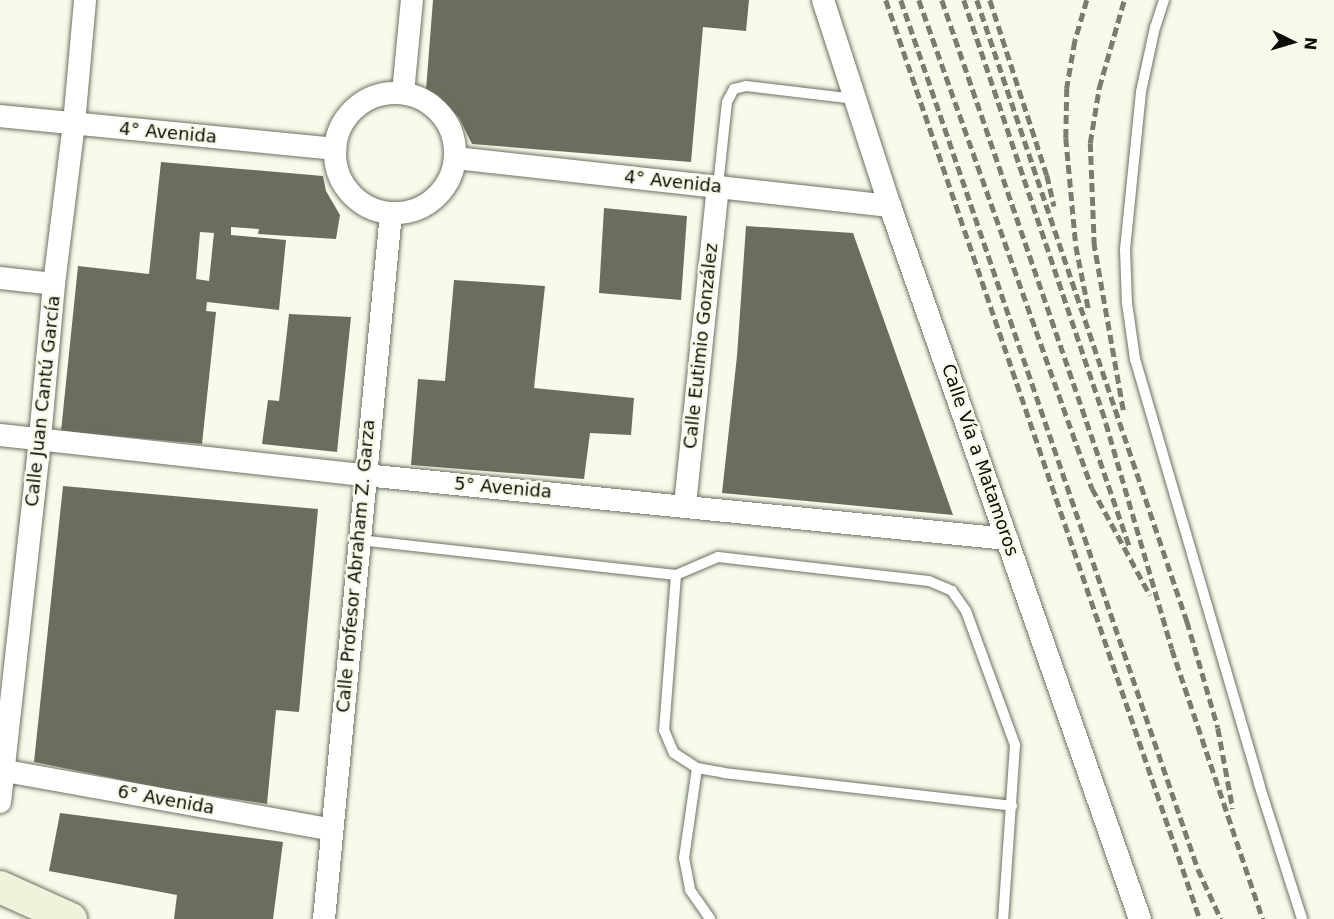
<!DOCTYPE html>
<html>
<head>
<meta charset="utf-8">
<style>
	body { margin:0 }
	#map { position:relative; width:1334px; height:919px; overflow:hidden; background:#f7fcea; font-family:"DejaVu Sans",sans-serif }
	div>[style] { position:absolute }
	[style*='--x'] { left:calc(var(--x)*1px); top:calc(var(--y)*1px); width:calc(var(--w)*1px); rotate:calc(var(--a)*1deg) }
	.building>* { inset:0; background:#6a6e5e }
	.roads { filter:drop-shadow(0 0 2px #6c7161) drop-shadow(0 0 2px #6c7161) }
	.lane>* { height:10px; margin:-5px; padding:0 5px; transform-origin:5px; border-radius:5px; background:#fff }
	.street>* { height:22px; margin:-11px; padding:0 11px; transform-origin:11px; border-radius:11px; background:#fff }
	.street>.ring { margin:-11px; padding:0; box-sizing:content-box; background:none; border:22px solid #fff; border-radius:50% }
	.secondary>* { height:32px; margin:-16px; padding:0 16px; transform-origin:16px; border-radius:16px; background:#eef4db }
	.rail>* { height:4.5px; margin-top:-2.25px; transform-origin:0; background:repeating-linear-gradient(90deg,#797d71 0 9px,transparent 0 13.5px) }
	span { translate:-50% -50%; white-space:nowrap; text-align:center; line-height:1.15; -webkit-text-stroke:5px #f7fcea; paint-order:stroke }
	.street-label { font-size:18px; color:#0b0d07 }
	.north { position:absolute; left:1262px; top:12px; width:60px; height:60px; -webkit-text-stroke:4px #f7fcea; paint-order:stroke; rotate:95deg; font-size:16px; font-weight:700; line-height:24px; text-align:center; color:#0b0d07 }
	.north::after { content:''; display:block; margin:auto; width:21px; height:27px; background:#0b0d07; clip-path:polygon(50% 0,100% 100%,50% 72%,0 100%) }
</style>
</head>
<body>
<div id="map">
	<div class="building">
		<div style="clip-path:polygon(433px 0,749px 0,746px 31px,703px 27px,691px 162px,472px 144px,459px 118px,437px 95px,426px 90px)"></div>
		<div style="clip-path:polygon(evenodd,161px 162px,323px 176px,326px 191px,340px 215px,336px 239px,258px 234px,259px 229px,231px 227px,231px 235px,286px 240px,279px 310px,207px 302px,206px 311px,216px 312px,202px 444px,61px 431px,78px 266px,149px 274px,161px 162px,200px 232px,214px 233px,209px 281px,196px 279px,200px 232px)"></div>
		<div style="clip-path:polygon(604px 208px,687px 216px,681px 300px,599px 293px)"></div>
		<div style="clip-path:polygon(746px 226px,853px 233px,953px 515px,722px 493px,737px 356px)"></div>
		<div style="clip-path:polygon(454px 280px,545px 286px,534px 388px,634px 398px,631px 435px,590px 433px,584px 479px,411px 465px,418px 379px,445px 381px)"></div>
		<div style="clip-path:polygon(289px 314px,351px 317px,337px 452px,262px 444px,268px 400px,279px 401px)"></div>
		<div style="clip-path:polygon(63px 486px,318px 509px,299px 712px,276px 710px,267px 804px,166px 789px,34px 762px)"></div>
		<div style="clip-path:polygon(60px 813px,283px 842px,273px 919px,174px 919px,177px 895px,49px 871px)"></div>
	</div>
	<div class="roads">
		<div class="lane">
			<div style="--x:1164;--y:0;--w:28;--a:108"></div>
			<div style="--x:1155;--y:27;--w:66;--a:102.2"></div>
			<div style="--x:1141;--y:92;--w:158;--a:95.8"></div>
			<div style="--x:1125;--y:249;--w:54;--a:87.9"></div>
			<div style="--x:1127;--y:303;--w:57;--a:81.9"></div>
			<div style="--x:1135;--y:359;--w:443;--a:73.7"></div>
			<div style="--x:1259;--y:784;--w:142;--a:72.3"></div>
			<div style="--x:718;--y:186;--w:84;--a:-83.9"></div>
			<div style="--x:727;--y:102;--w:15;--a:-62"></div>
			<div style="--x:734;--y:89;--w:12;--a:-14"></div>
			<div style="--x:746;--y:86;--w:110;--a:6.8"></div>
			<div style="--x:359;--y:540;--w:319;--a:6.3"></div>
			<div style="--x:676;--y:575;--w:46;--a:-23.2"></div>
			<div style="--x:718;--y:557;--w:212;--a:6.5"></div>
			<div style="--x:929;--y:581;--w:25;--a:23"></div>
			<div style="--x:952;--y:591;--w:24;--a:55"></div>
			<div style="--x:966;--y:611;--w:143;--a:69.9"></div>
			<div style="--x:1015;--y:745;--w:174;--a:93.9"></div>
			<div style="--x:676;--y:575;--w:155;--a:94.4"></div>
			<div style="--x:664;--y:730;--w:25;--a:67"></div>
			<div style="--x:674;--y:753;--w:27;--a:33"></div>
			<div style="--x:697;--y:768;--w:27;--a:10"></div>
			<div style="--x:724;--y:773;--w:290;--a:6.5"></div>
			<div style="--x:697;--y:768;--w:91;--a:98.2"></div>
			<div style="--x:684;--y:858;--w:33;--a:79"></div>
			<div style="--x:690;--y:890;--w:35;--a:55"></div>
		</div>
		<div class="street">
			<div style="--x:823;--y:0;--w:217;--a:72"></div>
			<div style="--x:890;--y:206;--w:756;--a:70.68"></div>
			<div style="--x:403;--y:93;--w:93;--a:-84.5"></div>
			<div class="ring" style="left:335px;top:93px;width:98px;height:98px"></div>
			<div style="--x:0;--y:116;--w:337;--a:5.6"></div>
			<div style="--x:455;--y:158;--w:438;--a:6.3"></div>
			<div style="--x:0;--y:278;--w:54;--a:6.3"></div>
			<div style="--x:0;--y:435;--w:366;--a:6.3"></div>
			<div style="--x:364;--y:475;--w:646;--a:5.68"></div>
			<div style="--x:685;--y:505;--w:321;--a:-84.1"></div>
			<div style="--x:0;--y:770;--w:337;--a:10.2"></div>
			<div style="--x:0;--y:802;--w:366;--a:-83.7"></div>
			<div style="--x:40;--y:438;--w:155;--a:-84.8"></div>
			<div style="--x:54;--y:284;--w:161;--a:-82.9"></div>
			<div style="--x:74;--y:124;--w:124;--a:-84.9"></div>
			<div style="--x:324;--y:919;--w:709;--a:-84.58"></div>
		</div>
		<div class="secondary">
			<div style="--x:0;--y:887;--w:78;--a:24.3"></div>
		</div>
	</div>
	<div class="rail">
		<div style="--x:886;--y:0;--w:971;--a:71.14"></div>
		<div style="--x:901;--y:0;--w:918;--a:71.13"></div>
		<div style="--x:1198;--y:869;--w:55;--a:65.3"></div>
		<div style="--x:919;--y:0;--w:518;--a:70.48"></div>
		<div style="--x:1092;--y:488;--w:122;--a:61.5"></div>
		<div style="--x:942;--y:0;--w:579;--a:71.06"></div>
		<div style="--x:964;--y:0;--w:446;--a:71.4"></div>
		<div style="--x:1106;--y:423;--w:235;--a:73.7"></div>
		<div style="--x:1172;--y:649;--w:285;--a:71.4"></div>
		<div style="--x:977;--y:0;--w:656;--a:71.32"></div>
		<div style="--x:1187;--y:621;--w:111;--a:73.8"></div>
		<div style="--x:1218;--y:728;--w:82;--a:79.5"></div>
		<div style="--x:990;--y:0;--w:184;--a:72"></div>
		<div style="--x:1047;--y:175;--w:32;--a:77"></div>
		<div style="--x:1087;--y:0;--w:43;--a:106.3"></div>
		<div style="--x:1075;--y:41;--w:48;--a:99.7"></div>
		<div style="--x:1067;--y:88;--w:50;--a:91.1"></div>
		<div style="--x:1066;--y:138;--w:108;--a:84.7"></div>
		<div style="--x:1076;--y:246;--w:66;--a:78.7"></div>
		<div style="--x:1123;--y:410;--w:167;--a:-100"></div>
		<div style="--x:1094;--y:246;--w:103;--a:-92.2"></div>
		<div style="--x:1090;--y:143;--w:56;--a:-80.7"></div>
		<div style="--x:1099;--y:88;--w:91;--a:-74.1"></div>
	</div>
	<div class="street-label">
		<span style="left:168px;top:133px;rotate:5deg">4° Avenida</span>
		<span style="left:673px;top:182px;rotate:6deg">4° Avenida</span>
		<span style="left:701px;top:346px;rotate:-84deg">Calle Eutimio González</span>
		<span style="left:43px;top:401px;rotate:-84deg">Calle Juan Cantú García</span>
		<span style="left:980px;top:460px;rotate:71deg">Calle Vía a Matamoros</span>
		<span style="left:503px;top:488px;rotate:5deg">5° Avenida</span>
		<span style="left:356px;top:566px;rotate:-85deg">Calle Profesor Abraham Z. Garza</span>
		<span style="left:166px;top:800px;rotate:10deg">6° Avenida</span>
	</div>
	<div class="north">N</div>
</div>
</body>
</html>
